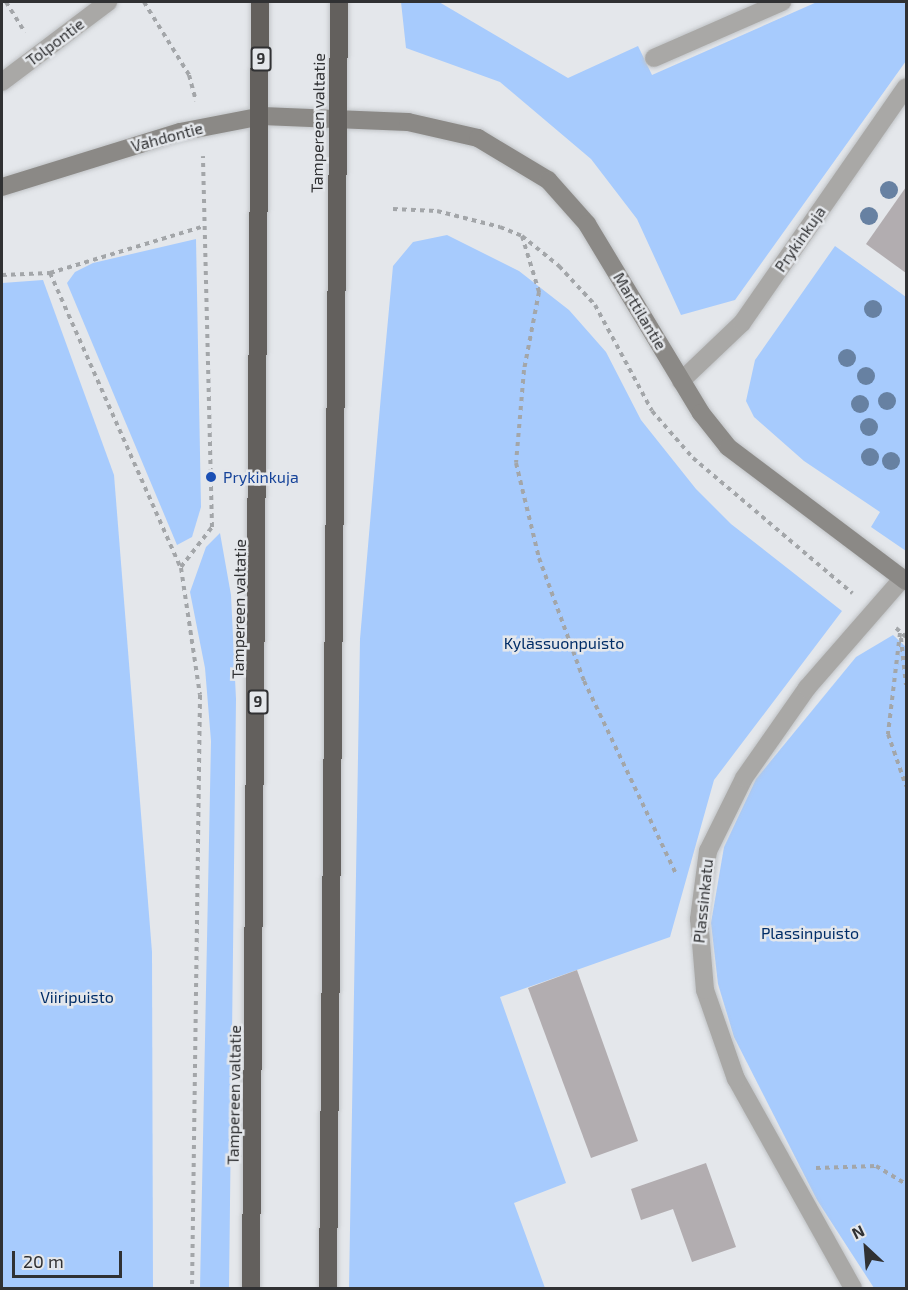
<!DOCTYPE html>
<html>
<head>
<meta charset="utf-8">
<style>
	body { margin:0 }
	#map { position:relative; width:908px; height:1290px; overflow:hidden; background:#e4e7eb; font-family:"Exo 2",sans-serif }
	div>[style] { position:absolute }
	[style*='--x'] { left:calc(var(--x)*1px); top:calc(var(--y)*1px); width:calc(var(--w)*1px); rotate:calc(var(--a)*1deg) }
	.green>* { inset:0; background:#a7cbfd }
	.building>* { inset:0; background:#b2adb0 }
	.path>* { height:4px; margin-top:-2px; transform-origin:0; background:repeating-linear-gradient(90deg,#a3a6a9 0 4.5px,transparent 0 9px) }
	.roads { filter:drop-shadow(0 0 2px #c0c3c6) drop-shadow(0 0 2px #c0c3c6) }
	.street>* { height:18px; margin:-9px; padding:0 9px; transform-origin:9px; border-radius:9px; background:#a9a8a6 }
	.secondary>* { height:18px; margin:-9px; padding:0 9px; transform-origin:9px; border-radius:9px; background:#8b8986 }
	.highway>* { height:18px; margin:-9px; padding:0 9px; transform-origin:9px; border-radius:9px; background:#63605d }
	.trees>* { width:18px; height:18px; margin:-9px; border-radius:50%; background:#6781a2 }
	.dots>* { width:16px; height:16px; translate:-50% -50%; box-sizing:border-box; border:3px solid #e4e7eb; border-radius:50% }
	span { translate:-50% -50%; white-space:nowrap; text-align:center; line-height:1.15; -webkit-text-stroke:5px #e4e7eb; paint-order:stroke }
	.shield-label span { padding:2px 4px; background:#e4e7eb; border:2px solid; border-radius:4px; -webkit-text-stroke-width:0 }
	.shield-label { font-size:15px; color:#303133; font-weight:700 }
	.street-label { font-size:16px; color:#303133 }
	.transit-label { font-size:16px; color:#164399 }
	.left { translate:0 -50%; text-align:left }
	.park-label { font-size:16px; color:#002d67 }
	.frame { position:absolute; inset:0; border:3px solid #303133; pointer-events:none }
	.north { position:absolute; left:836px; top:1218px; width:60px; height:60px; -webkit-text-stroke:4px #e4e7eb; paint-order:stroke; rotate:334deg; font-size:16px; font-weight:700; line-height:24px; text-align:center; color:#303133 }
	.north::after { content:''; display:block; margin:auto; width:21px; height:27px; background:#303133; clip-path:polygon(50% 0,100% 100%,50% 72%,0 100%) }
	.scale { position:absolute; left:12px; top:1251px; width:110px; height:27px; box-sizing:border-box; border:3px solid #303133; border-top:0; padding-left:8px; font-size:18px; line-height:21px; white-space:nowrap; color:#303133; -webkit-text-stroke:4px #e4e7eb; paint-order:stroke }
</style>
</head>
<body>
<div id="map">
	<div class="green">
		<div style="clip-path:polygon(401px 2px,439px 2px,568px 78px,638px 46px,652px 75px,817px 2px,906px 2px,906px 61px,735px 300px,681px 315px,637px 219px,591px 159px,500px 82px,406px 48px)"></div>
		<div style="clip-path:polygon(447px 235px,519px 271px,569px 310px,606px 352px,641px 420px,696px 489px,731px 524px,842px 611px,714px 780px,670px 937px,500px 997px,566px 1183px,514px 1203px,545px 1288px,349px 1288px,360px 639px,381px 395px,393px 266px,413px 242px)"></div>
		<div style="clip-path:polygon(196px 239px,201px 507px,192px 537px,177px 545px,67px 283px,75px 272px,93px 263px)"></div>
		<div style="clip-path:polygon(835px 246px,906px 297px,906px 551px,871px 527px,880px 512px,804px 461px,754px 417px,746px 401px,755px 360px)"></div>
		<div style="clip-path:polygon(43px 280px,114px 475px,152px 952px,153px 1288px,2px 1288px,2px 283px)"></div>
		<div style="clip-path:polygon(220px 533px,231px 595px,236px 699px,229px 1288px,200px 1288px,211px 741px,205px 668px,190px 592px,206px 547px)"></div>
		<div style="clip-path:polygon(893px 635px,906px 647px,906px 1288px,874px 1288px,817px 1200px,734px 1037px,718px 984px,711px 923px,724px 847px,756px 779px,856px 657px)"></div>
	</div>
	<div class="building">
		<div style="clip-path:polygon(906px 187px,906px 273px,866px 244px)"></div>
		<div style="clip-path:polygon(577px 970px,638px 1141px,591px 1158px,528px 988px)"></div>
		<div style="clip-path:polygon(706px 1163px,736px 1247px,692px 1262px,673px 1209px,641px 1220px,631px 1189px)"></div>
	</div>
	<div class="path">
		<div style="--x:6;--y:2;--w:36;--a:58"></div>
		<div style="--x:144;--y:2;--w:86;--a:58.3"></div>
		<div style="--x:189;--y:75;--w:27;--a:75"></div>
		<div style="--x:393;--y:209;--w:44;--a:2.6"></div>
		<div style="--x:437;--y:211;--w:65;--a:14.3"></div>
		<div style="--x:500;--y:227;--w:24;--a:22"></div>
		<div style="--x:522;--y:236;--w:48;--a:39"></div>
		<div style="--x:559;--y:266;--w:53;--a:47.3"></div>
		<div style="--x:595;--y:305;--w:120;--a:61.7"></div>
		<div style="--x:652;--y:411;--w:62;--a:48.9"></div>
		<div style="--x:693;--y:458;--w:209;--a:40.3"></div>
		<div style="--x:522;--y:236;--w:59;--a:73.1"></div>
		<div style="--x:539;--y:292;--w:79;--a:100.9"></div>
		<div style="--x:524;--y:370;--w:93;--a:94.9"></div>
		<div style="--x:516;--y:463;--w:98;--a:76.4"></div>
		<div style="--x:539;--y:558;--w:131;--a:69.9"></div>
		<div style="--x:584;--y:681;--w:214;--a:64.5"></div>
		<div style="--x:50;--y:273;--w:323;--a:66.1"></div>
		<div style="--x:181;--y:568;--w:128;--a:81.5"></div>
		<div style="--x:200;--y:695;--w:593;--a:90.77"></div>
		<div style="--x:2;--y:275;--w:48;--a:-2.4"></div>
		<div style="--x:50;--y:273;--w:162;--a:-16.9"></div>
		<div style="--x:181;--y:567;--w:51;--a:-52.2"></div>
		<div style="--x:212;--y:527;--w:371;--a:-91.4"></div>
		<div style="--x:896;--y:628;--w:13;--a:42"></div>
		<div style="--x:900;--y:633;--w:102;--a:96.8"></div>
		<div style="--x:888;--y:734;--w:55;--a:70.9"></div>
		<div style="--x:901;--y:638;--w:47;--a:83.9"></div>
		<div style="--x:816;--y:1168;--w:60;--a:-1.9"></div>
		<div style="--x:876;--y:1166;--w:35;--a:31"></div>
	</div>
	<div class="roads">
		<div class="street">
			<div style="--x:654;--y:58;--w:140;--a:-23.6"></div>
			<div style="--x:2;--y:82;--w:133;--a:-37"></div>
			<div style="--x:681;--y:381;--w:84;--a:-43.6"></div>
			<div style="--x:742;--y:323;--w:287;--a:-55.2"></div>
			<div style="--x:853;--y:1288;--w:240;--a:-119.2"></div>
			<div style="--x:736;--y:1079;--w:94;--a:-109.2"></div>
			<div style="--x:705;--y:990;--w:71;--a:-94.8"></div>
			<div style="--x:699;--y:919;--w:69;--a:-82.5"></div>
			<div style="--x:708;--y:851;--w:81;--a:-63.7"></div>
			<div style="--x:744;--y:778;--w:110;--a:-55"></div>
			<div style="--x:807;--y:688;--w:146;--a:-48.9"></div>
		</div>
		<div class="secondary">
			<div style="--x:2;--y:187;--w:186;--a:-17.2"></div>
			<div style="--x:180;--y:132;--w:84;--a:-11"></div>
			<div style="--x:262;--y:116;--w:146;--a:2.4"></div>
			<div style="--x:408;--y:122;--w:72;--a:12.9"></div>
			<div style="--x:478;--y:138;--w:82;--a:31"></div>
			<div style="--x:548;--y:180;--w:59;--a:48.4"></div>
			<div style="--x:587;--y:224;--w:221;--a:58.9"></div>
			<div style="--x:701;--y:413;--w:43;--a:51.5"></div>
			<div style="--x:728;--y:447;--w:223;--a:37"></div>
		</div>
		<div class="highway">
			<div style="--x:251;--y:1288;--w:1286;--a:-89.6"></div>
			<div style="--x:328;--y:1288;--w:1286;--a:-89.51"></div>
		</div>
	</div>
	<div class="trees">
		<div style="left:889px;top:190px"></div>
		<div style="left:869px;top:216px"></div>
		<div style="left:873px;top:309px"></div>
		<div style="left:847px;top:358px"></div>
		<div style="left:866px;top:376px"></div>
		<div style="left:887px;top:401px"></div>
		<div style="left:860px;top:404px"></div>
		<div style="left:869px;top:427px"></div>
		<div style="left:870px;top:457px"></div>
		<div style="left:891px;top:461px"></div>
	</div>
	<div class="dots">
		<div style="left:211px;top:477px;background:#1a4fb4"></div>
	</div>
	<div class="shield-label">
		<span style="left:261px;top:59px">9</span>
		<span style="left:258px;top:702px">9</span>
	</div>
	<div class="street-label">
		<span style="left:55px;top:42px;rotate:-37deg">Tolpontie</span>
		<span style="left:318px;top:123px;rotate:-89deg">Tampereen valtatie</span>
		<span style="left:167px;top:137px;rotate:-15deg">Vahdontie</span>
		<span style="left:800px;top:239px;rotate:-55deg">Prykinkuja</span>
		<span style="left:640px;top:311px;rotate:59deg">Marttilantie</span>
		<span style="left:239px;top:609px;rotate:-89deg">Tampereen valtatie</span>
		<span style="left:703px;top:901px;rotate:-84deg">Plassinkatu</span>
		<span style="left:234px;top:1095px;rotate:-89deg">Tampereen valtatie</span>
	</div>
	<div class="transit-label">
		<span class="left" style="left:223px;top:477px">Prykinkuja</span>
	</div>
	<div class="park-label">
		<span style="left:564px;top:643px">Kylässuonpuisto</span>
		<span style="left:810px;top:933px">Plassinpuisto</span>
		<span style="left:77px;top:997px">Viiripuisto</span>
	</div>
	<div class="frame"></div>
	<div class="north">N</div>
	<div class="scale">20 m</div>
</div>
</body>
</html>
